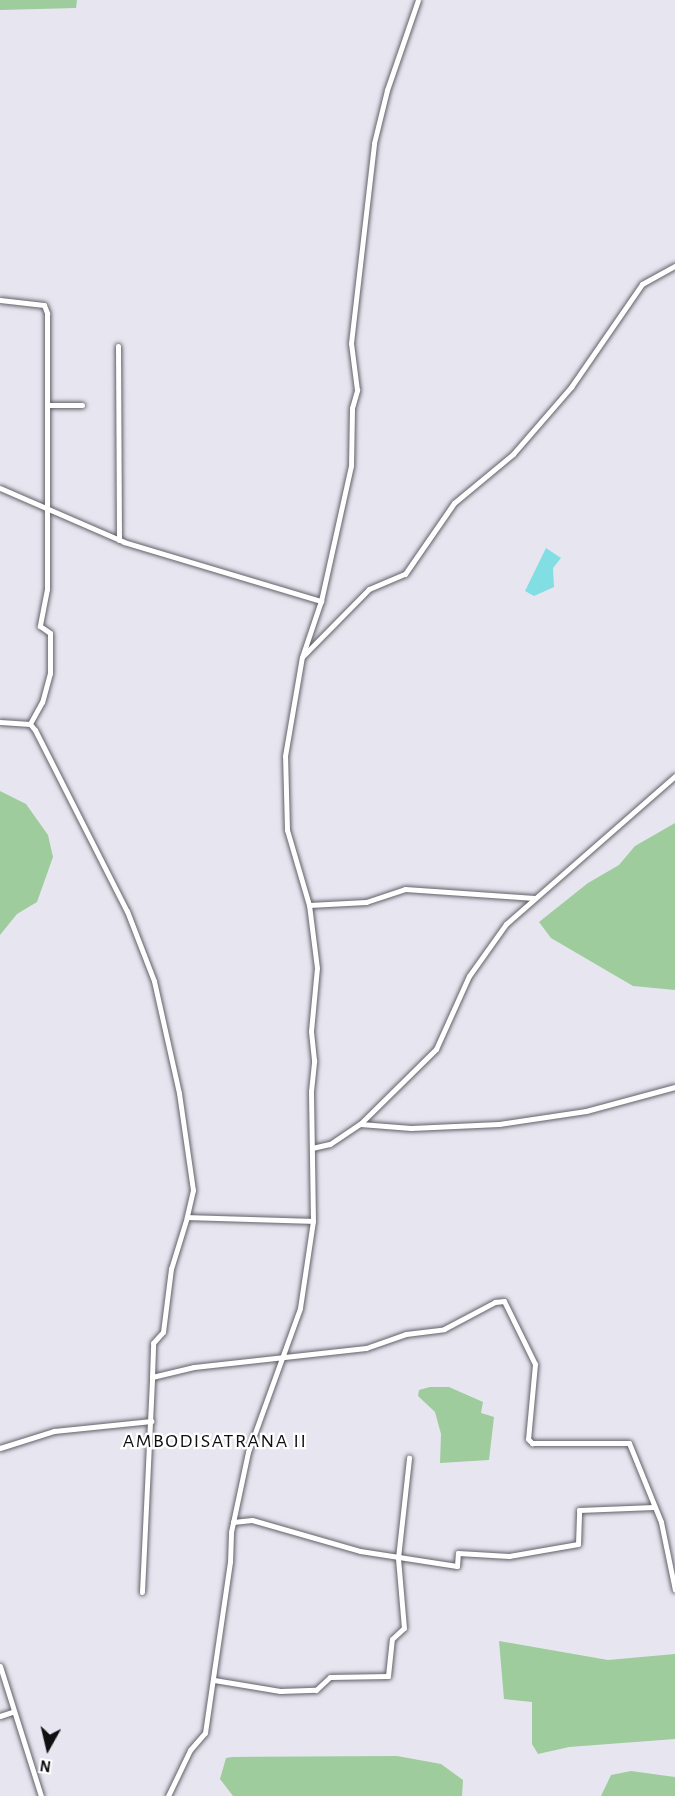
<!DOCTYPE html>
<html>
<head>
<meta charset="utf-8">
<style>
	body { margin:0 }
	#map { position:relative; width:675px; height:1796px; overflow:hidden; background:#e7e6f0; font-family:"Alegreya Sans",sans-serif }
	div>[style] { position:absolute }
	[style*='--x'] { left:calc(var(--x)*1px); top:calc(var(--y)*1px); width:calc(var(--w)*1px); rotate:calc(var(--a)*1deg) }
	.green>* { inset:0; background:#9ecc9d }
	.water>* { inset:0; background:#81dee3 }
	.roads { filter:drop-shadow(0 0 2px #616169) drop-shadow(0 0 2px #616169) }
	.minor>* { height:5px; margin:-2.5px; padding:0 2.5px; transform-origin:2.5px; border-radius:2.5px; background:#fff }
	span { translate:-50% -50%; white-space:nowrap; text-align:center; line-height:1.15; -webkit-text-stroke:4.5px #fff; paint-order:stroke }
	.neighbourhood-label { font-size:20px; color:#101013; letter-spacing:1.5px }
	.north { position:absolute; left:18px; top:1718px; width:60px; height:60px; -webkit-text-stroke:4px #fff; paint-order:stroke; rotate:188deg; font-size:16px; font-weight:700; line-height:24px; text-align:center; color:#101013 }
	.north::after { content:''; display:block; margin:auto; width:21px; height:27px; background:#101013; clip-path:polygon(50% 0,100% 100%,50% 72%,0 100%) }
</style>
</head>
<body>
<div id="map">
	<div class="green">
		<div style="clip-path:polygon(0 0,77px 0,76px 8px,0 10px)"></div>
		<div style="clip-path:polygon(0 791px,26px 804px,48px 835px,53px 857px,37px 902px,17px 914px,0 935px)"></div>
		<div style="clip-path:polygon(675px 823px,675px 990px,633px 986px,551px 938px,539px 922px,588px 883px,619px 865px,635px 846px)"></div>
		<div style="clip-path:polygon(430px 1387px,449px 1387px,483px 1402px,481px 1413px,494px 1417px,489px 1460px,440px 1463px,441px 1434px,435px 1412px,418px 1396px,419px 1390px)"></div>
		<div style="clip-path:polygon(499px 1641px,608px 1660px,675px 1654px,675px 1739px,569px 1747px,538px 1754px,532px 1744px,532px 1702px,504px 1699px)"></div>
		<div style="clip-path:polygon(397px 1756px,441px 1764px,463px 1780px,462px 1796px,233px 1796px,220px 1779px,226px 1758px,232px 1757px)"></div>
		<div style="clip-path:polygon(631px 1771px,675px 1777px,675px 1796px,601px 1796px,611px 1775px)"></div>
	</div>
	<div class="water">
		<div style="clip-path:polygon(546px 548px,561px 558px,553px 568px,554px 587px,534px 596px,525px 591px)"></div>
	</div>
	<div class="roads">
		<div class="minor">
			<div style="--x:0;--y:300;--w:44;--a:6.5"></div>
			<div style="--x:44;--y:305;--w:9;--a:69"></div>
			<div style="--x:47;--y:313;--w:276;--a:90"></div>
			<div style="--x:47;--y:589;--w:38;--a:101"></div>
			<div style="--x:40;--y:626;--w:12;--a:35"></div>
			<div style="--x:50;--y:633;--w:40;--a:90"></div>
			<div style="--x:50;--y:673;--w:30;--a:105"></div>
			<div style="--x:42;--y:702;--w:25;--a:119"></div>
			<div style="--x:118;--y:346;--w:194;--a:89.7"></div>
			<div style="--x:47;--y:405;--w:35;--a:0"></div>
			<div style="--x:0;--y:488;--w:135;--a:23.5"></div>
			<div style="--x:124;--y:542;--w:206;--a:16.7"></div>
			<div style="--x:303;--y:656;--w:94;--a:-45.4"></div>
			<div style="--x:369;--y:589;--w:39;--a:-23"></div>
			<div style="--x:405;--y:574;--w:86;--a:-55.4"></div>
			<div style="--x:454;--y:503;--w:77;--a:-39.7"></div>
			<div style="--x:513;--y:454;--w:89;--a:-49.1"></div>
			<div style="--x:571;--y:387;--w:125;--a:-55.4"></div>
			<div style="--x:642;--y:284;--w:38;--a:-29"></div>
			<div style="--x:0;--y:722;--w:30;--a:4"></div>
			<div style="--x:30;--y:724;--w:8;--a:50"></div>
			<div style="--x:35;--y:730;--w:203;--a:63.1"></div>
			<div style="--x:127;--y:911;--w:75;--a:68.9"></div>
			<div style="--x:154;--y:981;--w:115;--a:77.4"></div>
			<div style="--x:179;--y:1093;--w:98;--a:81.8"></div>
			<div style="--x:193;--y:1190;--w:28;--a:103"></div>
			<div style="--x:309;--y:905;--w:57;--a:-3"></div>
			<div style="--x:366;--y:902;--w:41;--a:-18.4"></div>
			<div style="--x:405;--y:889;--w:130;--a:4"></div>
			<div style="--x:360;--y:1124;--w:51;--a:4.5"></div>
			<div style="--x:411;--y:1128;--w:88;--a:-2.6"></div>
			<div style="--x:499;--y:1124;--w:88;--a:-8.5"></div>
			<div style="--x:586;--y:1111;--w:92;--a:-15.1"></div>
			<div style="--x:312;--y:1148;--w:18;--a:-13"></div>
			<div style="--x:330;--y:1144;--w:36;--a:-34"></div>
			<div style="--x:360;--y:1124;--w:107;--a:-44.6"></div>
			<div style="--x:436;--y:1049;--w:80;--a:-65.7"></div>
			<div style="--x:469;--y:976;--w:64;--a:-54.6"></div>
			<div style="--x:506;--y:924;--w:225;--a:-41.2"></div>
			<div style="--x:152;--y:1377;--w:34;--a:-88"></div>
			<div style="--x:153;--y:1343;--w:15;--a:-48"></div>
			<div style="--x:163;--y:1332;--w:64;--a:-82.8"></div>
			<div style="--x:171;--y:1269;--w:54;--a:-72.9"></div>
			<div style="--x:187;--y:1217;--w:126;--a:1.8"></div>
			<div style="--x:0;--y:1448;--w:57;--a:-17.5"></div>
			<div style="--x:54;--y:1431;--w:98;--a:-5.9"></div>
			<div style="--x:233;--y:1522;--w:19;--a:-6"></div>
			<div style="--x:252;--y:1520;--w:112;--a:16"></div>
			<div style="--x:360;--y:1551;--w:98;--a:8.8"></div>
			<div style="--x:457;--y:1566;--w:13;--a:-86"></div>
			<div style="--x:458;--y:1553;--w:51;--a:3.4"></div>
			<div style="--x:509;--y:1556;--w:70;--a:-9.9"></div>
			<div style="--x:578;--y:1544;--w:34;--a:-88"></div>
			<div style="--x:579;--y:1510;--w:75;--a:-2.3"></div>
			<div style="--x:142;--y:1592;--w:215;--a:-87.3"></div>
			<div style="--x:152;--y:1377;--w:43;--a:-13.4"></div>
			<div style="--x:194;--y:1367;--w:173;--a:-6.3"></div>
			<div style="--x:366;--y:1348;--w:42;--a:-19.3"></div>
			<div style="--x:406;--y:1334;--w:38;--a:-7"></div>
			<div style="--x:444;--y:1329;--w:58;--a:-27.9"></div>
			<div style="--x:495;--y:1302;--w:9;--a:-6"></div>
			<div style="--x:504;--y:1301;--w:70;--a:63.8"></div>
			<div style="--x:535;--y:1364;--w:75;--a:95.3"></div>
			<div style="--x:528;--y:1439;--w:6;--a:45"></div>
			<div style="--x:532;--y:1443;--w:97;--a:0"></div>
			<div style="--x:629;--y:1443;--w:85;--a:67.9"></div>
			<div style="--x:661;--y:1522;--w:69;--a:78.4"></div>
			<div style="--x:0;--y:1666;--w:136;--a:72.5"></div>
			<div style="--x:214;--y:1680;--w:67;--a:9.5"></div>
			<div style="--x:280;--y:1691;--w:36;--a:-2"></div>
			<div style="--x:316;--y:1690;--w:19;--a:-43"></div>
			<div style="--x:330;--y:1677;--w:58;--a:-1"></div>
			<div style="--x:388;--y:1676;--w:37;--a:-84"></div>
			<div style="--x:392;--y:1639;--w:16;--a:-43"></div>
			<div style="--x:404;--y:1628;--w:70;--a:-94.9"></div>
			<div style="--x:398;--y:1558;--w:101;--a:-83.7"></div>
			<div style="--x:0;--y:1716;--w:13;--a:-18"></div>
			<div style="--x:168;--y:1796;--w:51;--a:-64.4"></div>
			<div style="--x:190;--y:1750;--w:23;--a:-49"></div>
			<div style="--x:205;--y:1733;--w:173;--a:-81.7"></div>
			<div style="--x:230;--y:1562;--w:30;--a:-88"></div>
			<div style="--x:231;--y:1532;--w:82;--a:-78"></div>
			<div style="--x:248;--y:1452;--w:153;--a:-70.1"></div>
			<div style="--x:300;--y:1308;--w:88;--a:-81.5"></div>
			<div style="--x:313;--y:1221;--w:130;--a:-90.9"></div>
			<div style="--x:311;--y:1091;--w:31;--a:-84"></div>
			<div style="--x:314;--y:1060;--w:29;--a:-96"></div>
			<div style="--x:311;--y:1031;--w:63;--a:-84.6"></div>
			<div style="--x:317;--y:968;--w:64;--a:-97.2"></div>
			<div style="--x:309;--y:905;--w:78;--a:-106.3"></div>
			<div style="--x:287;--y:830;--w:74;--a:-91.5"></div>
			<div style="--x:285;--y:756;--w:100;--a:-80.3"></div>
			<div style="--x:302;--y:657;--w:59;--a:-71.3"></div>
			<div style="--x:321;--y:601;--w:138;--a:-77.5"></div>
			<div style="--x:351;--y:466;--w:58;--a:-89"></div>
			<div style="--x:352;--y:408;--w:19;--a:-74"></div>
			<div style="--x:357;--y:390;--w:47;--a:-97.3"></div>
			<div style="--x:351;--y:343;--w:201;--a:-83.4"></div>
			<div style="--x:374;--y:143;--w:55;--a:-76.2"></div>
			<div style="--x:387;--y:90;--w:95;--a:-71"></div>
		</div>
	</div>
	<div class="neighbourhood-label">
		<span style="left:215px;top:1441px">AMBODISATRANA II</span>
	</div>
	<div class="north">N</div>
</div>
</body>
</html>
